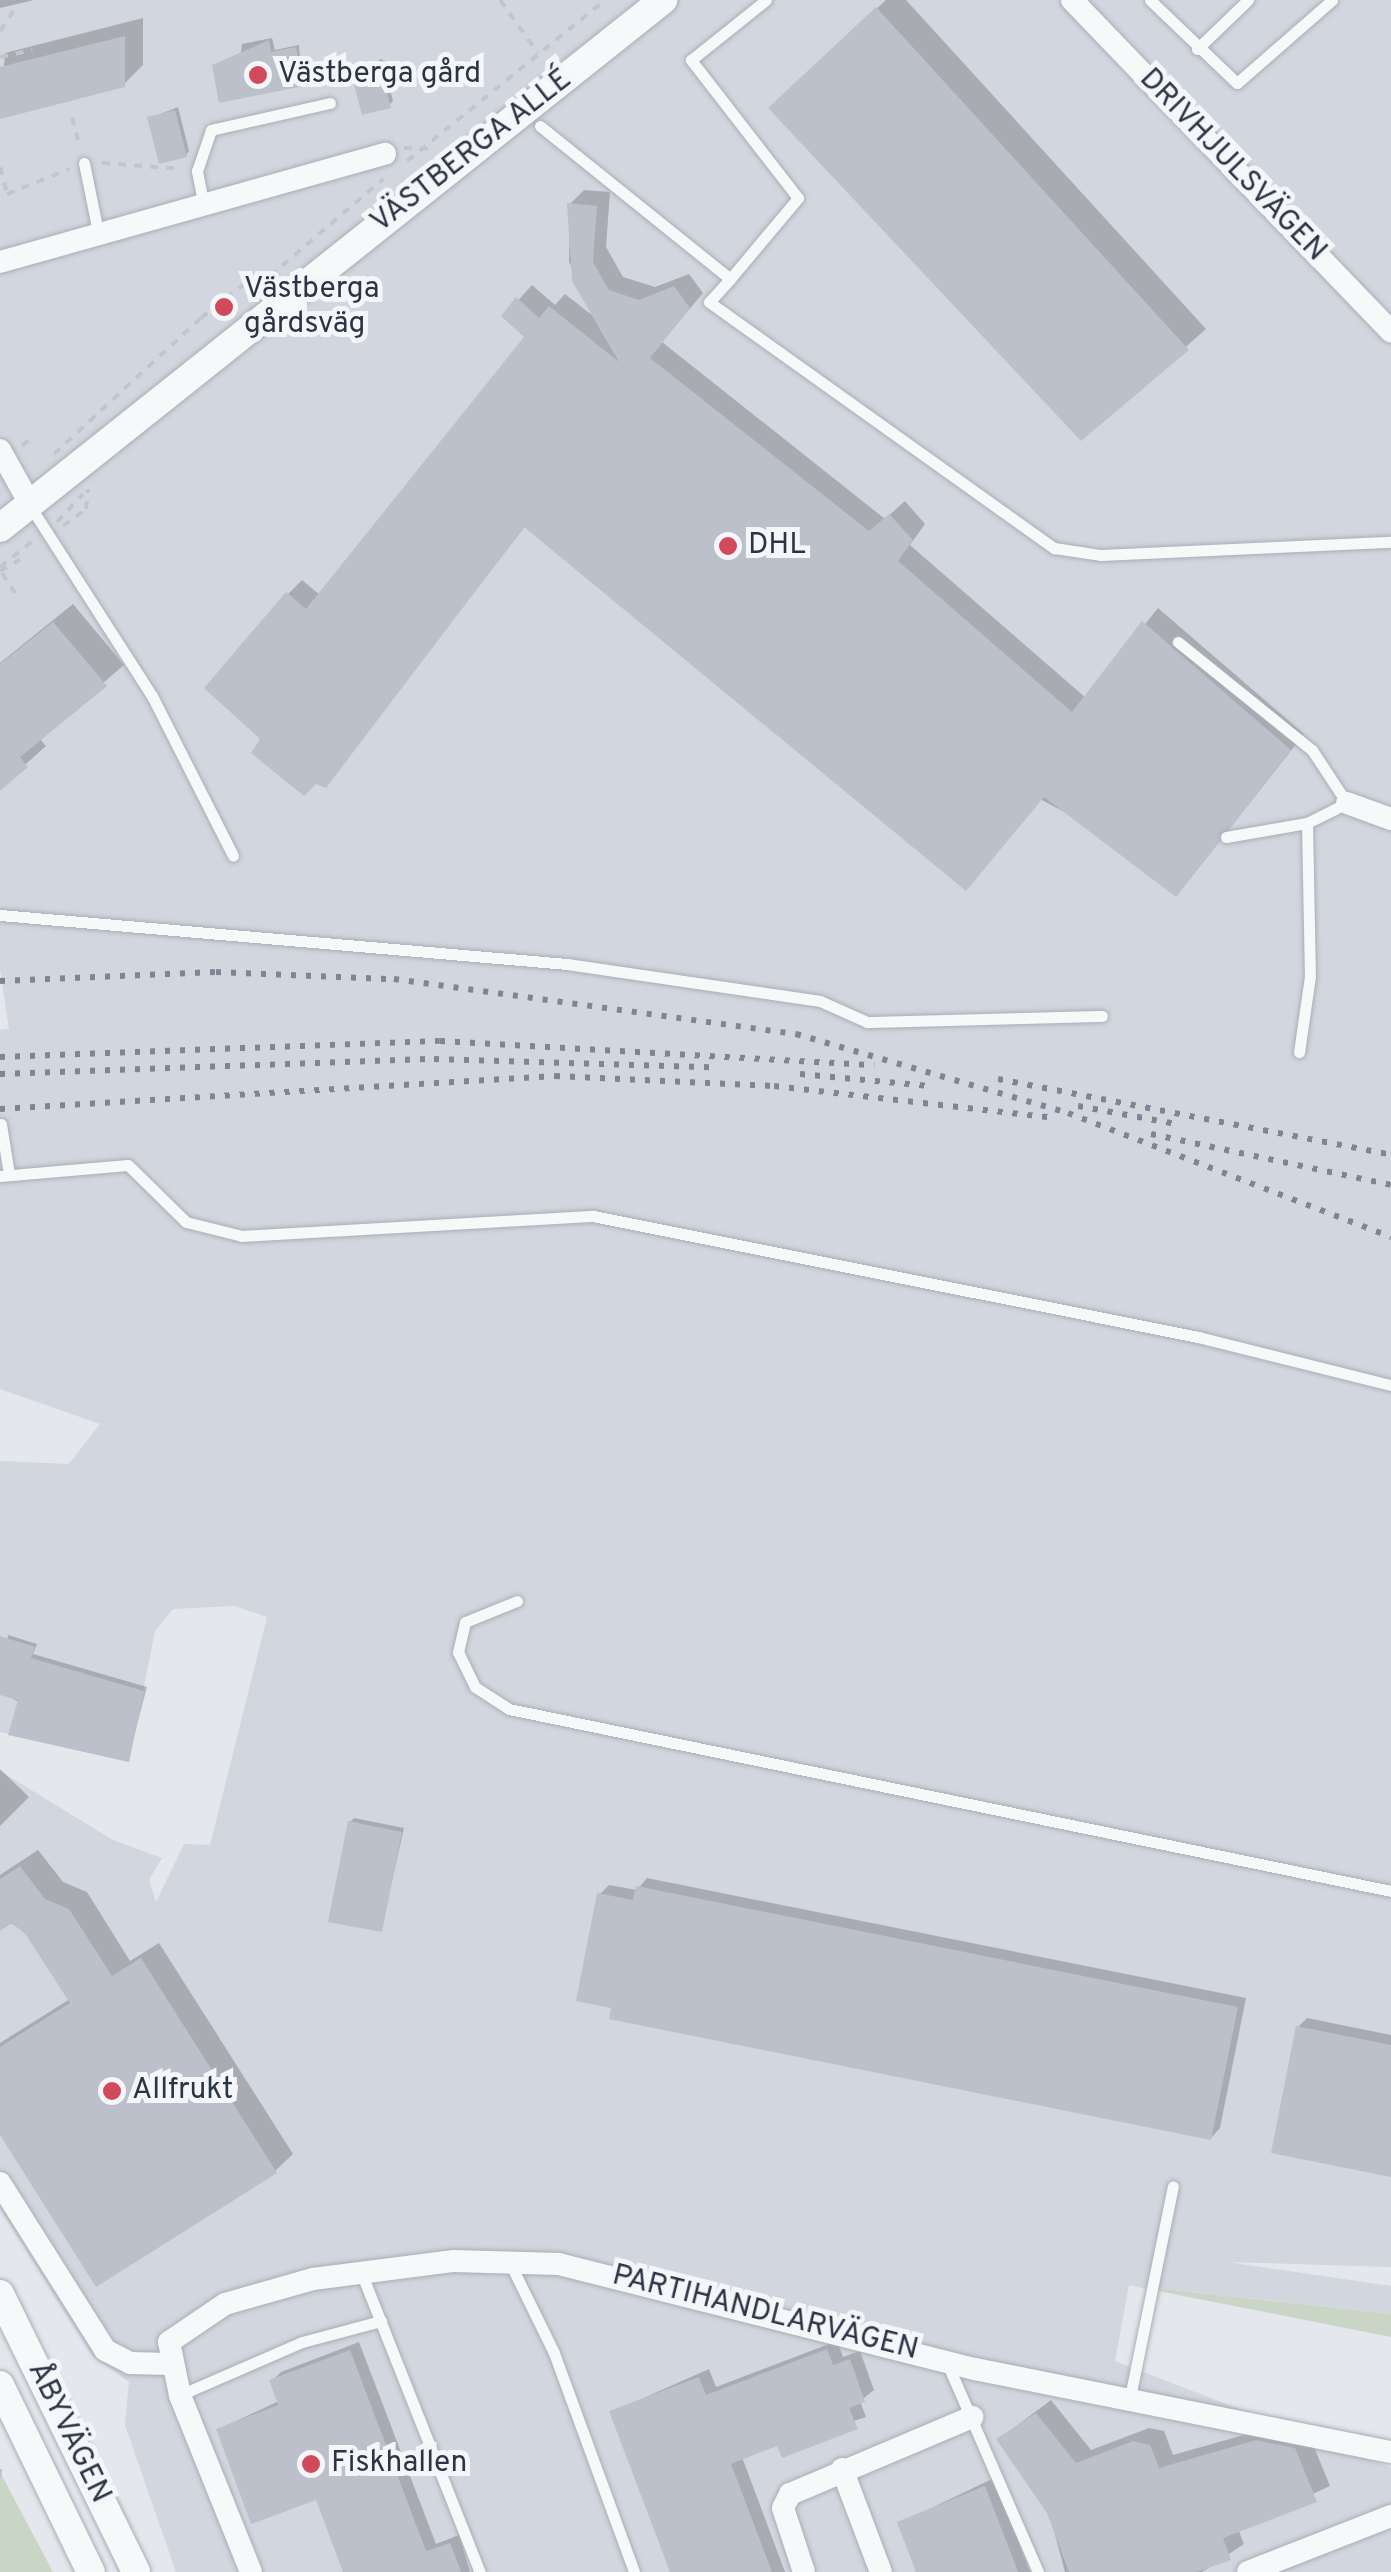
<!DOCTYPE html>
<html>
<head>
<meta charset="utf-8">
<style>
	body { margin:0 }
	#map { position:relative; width:1391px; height:2572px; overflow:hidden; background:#e4e7ec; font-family:Overpass,sans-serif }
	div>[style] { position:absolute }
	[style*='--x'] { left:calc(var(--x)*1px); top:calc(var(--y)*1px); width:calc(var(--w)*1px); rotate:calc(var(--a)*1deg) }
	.built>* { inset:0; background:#d2d6de }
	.green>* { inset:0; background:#c9d6c5 }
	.shadow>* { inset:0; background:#0003 }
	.building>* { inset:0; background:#bbc0ca }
	.path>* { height:4px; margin-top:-2px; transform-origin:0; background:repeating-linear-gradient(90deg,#c2c5cb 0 8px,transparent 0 16px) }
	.roads { filter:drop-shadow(0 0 2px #a9aeb7) drop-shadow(0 0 2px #a9aeb7) }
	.service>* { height:11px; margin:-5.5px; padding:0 5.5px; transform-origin:5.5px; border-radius:5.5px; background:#f7f8fa }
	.minor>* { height:22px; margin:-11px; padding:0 11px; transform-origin:11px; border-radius:11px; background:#f7f8fa }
	.tertiary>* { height:28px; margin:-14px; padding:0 14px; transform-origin:14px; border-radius:14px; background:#f7f8fa }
	.rail>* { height:6px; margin-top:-3px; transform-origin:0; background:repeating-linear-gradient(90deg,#7d8696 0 5px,transparent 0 15px) }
	.dots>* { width:28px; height:28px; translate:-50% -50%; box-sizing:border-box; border:5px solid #f4f6f9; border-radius:50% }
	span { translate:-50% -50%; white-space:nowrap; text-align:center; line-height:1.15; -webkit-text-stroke:10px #f4f6f9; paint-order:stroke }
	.poi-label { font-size:30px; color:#2b3445 }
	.left { translate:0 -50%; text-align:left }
	.street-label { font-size:30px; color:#2b3445 }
</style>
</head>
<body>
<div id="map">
	<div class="built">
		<div style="clip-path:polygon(0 0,1391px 0,1391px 2267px,1227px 2262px,1391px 2286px,1391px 2314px,1129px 2285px,1115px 2361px,1391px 2468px,1391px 2572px,176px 2572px,125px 2425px,129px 2382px,92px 2356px,0 2209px,0 1771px,113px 1840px,162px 1858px,149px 1880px,156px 1902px,184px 1844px,210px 1845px,267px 1617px,235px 1606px,173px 1609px,155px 1631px,129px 1762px,0 1732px,0 1461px,69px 1464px,100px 1424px,0 1389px,0 1030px,9px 1029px,0 969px)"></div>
	</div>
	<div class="green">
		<div style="clip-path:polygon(1128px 2285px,1391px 2314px,1391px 2337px)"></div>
		<div style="clip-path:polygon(0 2472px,53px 2572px,0 2572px)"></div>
	</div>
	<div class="shadow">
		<div style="clip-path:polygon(0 0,34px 0,0 8px)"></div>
		<div style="clip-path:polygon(886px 0,906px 0,1206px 329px,1082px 438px,790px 89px)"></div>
		<div style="clip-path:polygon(143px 18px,143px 65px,123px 85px,0 116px,5px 53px)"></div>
		<div style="clip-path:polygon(272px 38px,275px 50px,299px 45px,302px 83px,215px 66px,240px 58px,242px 44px)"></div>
		<div style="clip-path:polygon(382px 59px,393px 101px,389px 105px,353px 70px)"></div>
		<div style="clip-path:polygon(178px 107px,189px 151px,186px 155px,150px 118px)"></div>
		<div style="clip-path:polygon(584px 190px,610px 192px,606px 247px,623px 277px,655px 287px,689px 274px,703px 293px,662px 342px,885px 519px,905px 501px,925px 524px,910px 545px,1086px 698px,1158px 608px,1304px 734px,1190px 879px,526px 525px,325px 785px,263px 738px,288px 594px,302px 580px,320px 595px,528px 337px,504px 316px,532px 285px,555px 305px,565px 294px,601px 322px,569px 262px,570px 204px)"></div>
		<div style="clip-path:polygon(73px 604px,124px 665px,39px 738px,46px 746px,0 787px,0 663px)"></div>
		<div style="clip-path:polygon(8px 1635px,37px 1644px,33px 1654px,147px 1687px,128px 1759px,0 1692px)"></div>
		<div style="clip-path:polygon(0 1769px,29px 1797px,0 1826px)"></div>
		<div style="clip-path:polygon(354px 1818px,404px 1828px,381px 1930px,350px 1822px)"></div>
		<div style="clip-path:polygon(38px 1850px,63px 1882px,87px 1892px,130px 1961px,159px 1943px,293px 2154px,275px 2171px,0 2130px,0 2043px,70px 1999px,28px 1933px,0 1917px,0 1875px)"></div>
		<div style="clip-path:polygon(647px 1878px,1246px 1998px,1220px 2128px,1211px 2138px,614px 2006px,600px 1894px,609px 1885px,637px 1890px)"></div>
		<div style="clip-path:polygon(1307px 2018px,1391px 2035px,1391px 2175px,1298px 2027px)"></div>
		<div style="clip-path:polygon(837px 2341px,843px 2357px,860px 2351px,874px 2390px,860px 2401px,866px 2417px,742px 2457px,785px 2572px,673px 2572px,612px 2412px,709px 2369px,716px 2387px)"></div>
		<div style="clip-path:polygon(359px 2342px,436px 2544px,459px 2535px,470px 2572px,346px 2572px,317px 2496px,219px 2429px,279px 2401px,272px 2381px,281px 2372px)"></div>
		<div style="clip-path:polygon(1051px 2400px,1091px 2450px,1149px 2428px,1164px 2431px,1173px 2455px,1272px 2427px,1309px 2435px,1330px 2486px,1238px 2529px,1244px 2544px,1202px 2572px,1065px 2572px,1049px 2512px,999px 2439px)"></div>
		<div style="clip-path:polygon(994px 2478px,1030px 2572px,918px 2572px,900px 2523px)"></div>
	</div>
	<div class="building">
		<div style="clip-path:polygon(876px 7px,1189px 350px,1081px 441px,768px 108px)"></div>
		<div style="clip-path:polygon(125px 36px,125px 87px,0 119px,0 67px)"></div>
		<div style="clip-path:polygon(269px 40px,271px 52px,296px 47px,304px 86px,219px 103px,212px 65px)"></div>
		<div style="clip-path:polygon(379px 61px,391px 108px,362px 115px,350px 69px)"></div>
		<div style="clip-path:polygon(175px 110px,187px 157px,159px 164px,147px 117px)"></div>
		<div style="clip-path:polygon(567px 203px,597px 206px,593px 262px,609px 290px,639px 300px,674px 286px,690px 308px,650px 358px,869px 531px,889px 514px,913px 540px,898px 561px,1072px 712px,1142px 621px,1291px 750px,1176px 897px,1044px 797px,966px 891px,524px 527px,326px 788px,316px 784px,304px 796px,251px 753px,260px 739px,204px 688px,286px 592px,306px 609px,524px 337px,501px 316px,516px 297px,539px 318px,549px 306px,619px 362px,572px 281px)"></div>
		<div style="clip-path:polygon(53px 622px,107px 686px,20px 757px,28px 767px,0 791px,0 664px)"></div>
		<div style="clip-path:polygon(0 1636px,35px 1647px,31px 1658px,144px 1691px,129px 1762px,8px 1735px,18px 1700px,0 1695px)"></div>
		<div style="clip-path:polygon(348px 1821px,402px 1832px,382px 1932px,328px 1922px)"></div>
		<div style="clip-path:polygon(20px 1866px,45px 1899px,69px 1909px,112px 1976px,141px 1958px,277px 2173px,96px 2287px,0 2135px,0 2047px,70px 2003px,26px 1935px,12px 1923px,0 1931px,0 1879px)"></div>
		<div style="clip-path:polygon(636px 1886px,1238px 2007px,1211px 2140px,609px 2019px,611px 2008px,576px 2001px,597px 1893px,633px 1900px)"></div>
		<div style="clip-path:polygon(1296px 2026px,1391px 2045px,1391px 2177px,1271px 2153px)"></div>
		<div style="clip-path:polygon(827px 2349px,833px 2365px,850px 2359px,865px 2402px,849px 2408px,858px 2429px,782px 2458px,777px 2446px,731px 2464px,772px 2572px,670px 2572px,609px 2411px,699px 2377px,706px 2395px)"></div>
		<div style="clip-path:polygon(350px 2350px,426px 2551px,450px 2543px,461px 2572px,343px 2572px,316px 2500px,251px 2524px,216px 2429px,278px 2405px,269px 2380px)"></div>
		<div style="clip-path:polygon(1036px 2413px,1076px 2463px,1133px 2441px,1150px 2445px,1159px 2468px,1256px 2440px,1295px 2448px,1317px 2502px,1223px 2538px,1231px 2560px,1196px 2572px,1069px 2572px,1047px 2513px,996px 2439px)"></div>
		<div style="clip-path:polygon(985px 2486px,1018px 2572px,916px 2572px,897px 2522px)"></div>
	</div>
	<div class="path">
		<div style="--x:500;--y:0;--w:65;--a:54.4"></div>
		<div style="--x:0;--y:31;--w:25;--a:-56"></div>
		<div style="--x:0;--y:57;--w:33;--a:-12"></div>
		<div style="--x:72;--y:117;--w:32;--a:76"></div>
		<div style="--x:404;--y:148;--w:32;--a:2"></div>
		<div style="--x:407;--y:161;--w:255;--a:-39.1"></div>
		<div style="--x:102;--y:163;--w:80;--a:4.3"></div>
		<div style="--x:0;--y:167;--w:28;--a:75"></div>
		<div style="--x:7;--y:194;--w:67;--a:-22"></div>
		<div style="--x:270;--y:276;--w:149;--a:-40.6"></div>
		<div style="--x:22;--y:446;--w:15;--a:-42"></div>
		<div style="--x:54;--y:454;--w:200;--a:-42.8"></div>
		<div style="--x:201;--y:318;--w:50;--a:-38.5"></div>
		<div style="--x:240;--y:287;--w:37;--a:-17"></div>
		<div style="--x:57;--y:522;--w:38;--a:-47"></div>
		<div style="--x:63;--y:526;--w:29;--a:-36"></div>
		<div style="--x:86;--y:509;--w:20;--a:-84"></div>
		<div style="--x:0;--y:567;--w:43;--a:-38.5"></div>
		<div style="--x:0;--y:571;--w:23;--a:-29"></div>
		<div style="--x:2;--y:573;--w:31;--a:57"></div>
		<div style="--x:0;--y:2469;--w:14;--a:90"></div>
	</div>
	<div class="roads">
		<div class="service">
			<div style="--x:1150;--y:0;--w:120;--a:43.7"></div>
			<div style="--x:1237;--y:83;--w:126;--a:-41.1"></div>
			<div style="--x:1197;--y:49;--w:71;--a:-43.9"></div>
			<div style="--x:540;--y:126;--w:244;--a:38.8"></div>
			<div style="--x:730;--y:279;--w:106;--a:-50"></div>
			<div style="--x:798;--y:198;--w:175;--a:-127.8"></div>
			<div style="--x:691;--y:60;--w:96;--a:-38.7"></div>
			<div style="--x:84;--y:163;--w:76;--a:78.5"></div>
			<div style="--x:204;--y:207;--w:37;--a:-101"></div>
			<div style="--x:197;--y:171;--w:43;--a:-71.1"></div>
			<div style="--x:211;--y:130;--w:122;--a:-12.8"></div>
			<div style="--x:730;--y:279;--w:31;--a:132"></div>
			<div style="--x:709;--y:302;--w:424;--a:35.5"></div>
			<div style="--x:1054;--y:548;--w:48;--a:8.5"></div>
			<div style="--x:1101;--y:555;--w:290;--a:-2.6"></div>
			<div style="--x:30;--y:506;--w:226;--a:57.3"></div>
			<div style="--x:152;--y:696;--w:179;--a:63.1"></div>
			<div style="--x:1178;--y:642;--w:172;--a:38.9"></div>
			<div style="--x:1312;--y:750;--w:64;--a:56.6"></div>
			<div style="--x:1347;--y:803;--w:45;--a:153.4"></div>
			<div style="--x:1307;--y:823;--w:153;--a:88.9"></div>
			<div style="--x:1310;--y:976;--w:77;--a:98.2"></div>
			<div style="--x:1226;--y:837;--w:82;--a:-9.8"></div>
			<div style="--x:0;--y:915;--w:569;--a:4.94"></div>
			<div style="--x:567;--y:964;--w:256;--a:8.3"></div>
			<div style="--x:820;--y:1001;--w:51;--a:24.1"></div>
			<div style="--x:867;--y:1022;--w:235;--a:-1.5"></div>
			<div style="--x:1;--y:1124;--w:51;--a:80.9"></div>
			<div style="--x:0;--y:1176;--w:128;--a:-4.9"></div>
			<div style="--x:128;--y:1165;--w:81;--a:44.5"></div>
			<div style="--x:186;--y:1222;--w:58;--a:14"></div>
			<div style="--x:242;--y:1236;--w:352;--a:-3.3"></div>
			<div style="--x:593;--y:1216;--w:617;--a:11.31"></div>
			<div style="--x:1198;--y:1337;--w:199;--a:14"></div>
			<div style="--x:517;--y:1601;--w:56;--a:158"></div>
			<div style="--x:465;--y:1622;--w:31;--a:103"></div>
			<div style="--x:458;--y:1652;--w:39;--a:64"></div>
			<div style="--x:475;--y:1687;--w:40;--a:32.9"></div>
			<div style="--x:509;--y:1709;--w:901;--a:11.66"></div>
			<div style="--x:509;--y:2261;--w:102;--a:63.9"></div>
			<div style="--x:554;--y:2353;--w:233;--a:69.9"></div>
			<div style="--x:361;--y:2272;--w:323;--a:68.4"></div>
			<div style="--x:948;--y:2365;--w:226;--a:66.5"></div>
			<div style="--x:180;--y:2395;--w:133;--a:-23.5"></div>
			<div style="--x:302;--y:2342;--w:82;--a:-14.9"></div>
			<div style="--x:1129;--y:2402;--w:220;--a:-78.5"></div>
		</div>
		<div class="minor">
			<div style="--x:1072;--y:0;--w:460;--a:46.1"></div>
			<div style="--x:0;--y:262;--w:400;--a:-15.7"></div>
			<div style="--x:0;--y:450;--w:62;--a:60.9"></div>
			<div style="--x:1347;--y:803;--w:47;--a:20"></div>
			<div style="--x:0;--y:2183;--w:197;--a:57.8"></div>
			<div style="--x:105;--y:2350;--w:28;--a:27"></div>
			<div style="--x:130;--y:2363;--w:40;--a:1.4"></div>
			<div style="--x:842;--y:2469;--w:110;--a:69.3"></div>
			<div style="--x:251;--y:2572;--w:191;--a:-111.9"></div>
			<div style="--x:180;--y:2395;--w:54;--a:-101.7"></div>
			<div style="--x:169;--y:2342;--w:68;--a:-34.2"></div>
			<div style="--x:225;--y:2304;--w:91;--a:-15.9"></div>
			<div style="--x:313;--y:2279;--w:142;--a:-7.3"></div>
			<div style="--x:454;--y:2261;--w:105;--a:1.6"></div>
			<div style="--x:559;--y:2264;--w:429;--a:14.2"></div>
			<div style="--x:975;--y:2369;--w:424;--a:11.3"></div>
			<div style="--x:804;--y:2572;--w:67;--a:-108.2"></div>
			<div style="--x:783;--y:2508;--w:16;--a:-63"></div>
			<div style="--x:790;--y:2494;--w:198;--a:-22.9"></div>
			<div style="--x:1248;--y:2572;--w:154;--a:-21.4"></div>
		</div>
		<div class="tertiary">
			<div style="--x:0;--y:528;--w:848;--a:-38.53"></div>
			<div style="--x:0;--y:2294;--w:309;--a:63.9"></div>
			<div style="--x:0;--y:2385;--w:208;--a:64.1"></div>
		</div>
	</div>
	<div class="rail">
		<div style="--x:0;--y:981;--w:216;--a:-2.4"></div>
		<div style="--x:216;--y:972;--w:178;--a:2.3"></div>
		<div style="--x:394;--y:979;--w:406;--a:7.8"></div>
		<div style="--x:796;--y:1034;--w:283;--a:16.2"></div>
		<div style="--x:1068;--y:1113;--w:346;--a:21"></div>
		<div style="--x:0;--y:1057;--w:440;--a:-2.1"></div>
		<div style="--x:440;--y:1041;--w:435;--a:3.2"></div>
		<div style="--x:0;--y:1074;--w:434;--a:-2"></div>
		<div style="--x:434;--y:1059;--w:276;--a:1.7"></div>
		<div style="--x:800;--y:1074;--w:130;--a:5.3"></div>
		<div style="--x:998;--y:1079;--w:400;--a:10.9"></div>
		<div style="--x:1078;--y:1106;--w:100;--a:10.4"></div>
		<div style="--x:0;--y:1109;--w:556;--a:-3.4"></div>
		<div style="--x:555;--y:1076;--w:219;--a:2.6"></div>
		<div style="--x:774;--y:1086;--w:276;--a:6.5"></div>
		<div style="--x:1151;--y:1134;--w:245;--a:12"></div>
	</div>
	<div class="dots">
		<div style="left:258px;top:75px;background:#d1495b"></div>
		<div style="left:224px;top:307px;background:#d1495b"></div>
		<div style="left:728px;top:546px;background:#d1495b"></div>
		<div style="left:112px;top:2091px;background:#d1495b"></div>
		<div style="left:311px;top:2464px;background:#d1495b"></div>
	</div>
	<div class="poi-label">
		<span class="left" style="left:278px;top:75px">Västberga gård</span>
		<span class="left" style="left:244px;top:307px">Västberga<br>gårdsväg</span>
		<span class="left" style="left:748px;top:546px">DHL</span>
		<span class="left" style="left:132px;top:2091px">Allfrukt</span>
		<span class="left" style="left:331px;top:2464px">Fiskhallen</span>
	</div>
	<div class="street-label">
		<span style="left:472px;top:152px;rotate:-38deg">VÄSTBERGA ALLÉ</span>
		<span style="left:1232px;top:166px;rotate:46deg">DRIVHJULSVÄGEN</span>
		<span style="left:765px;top:2314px;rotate:14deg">PARTIHANDLARVÄGEN</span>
		<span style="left:68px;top:2433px;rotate:64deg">ÅBYVÄGEN</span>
	</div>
</div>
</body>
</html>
